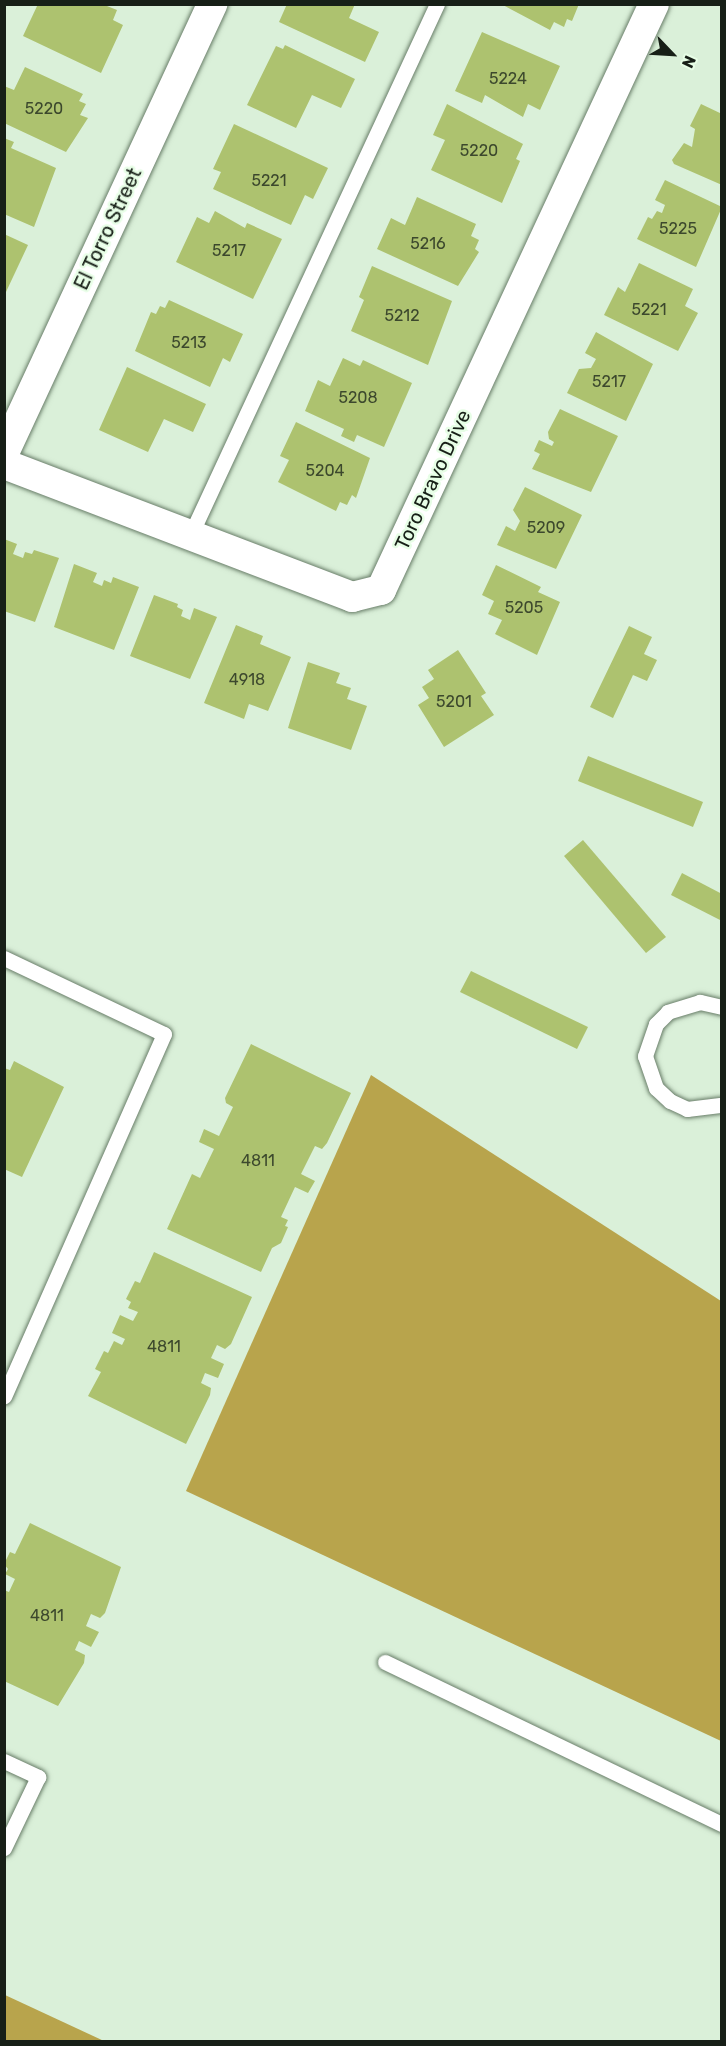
<!DOCTYPE html>
<html>
<head>
<meta charset="utf-8">
<style>
	body { margin:0 }
	#map { position:relative; width:726px; height:2046px; overflow:hidden; background:#daf0d9; font-family:Rubik,sans-serif }
	div>[style] { position:absolute }
	[style*='--x'] { left:calc(var(--x)*1px); top:calc(var(--y)*1px); width:calc(var(--w)*1px); rotate:calc(var(--a)*1deg) }
	.forest>* { inset:0; background:#b8a44c }
	.building>* { inset:0; background:#adc26f }
	.roads { filter:drop-shadow(0 0 2px #687d68) drop-shadow(0 0 2px #687d68) }
	.lane>* { height:15px; margin:-7.5px; padding:0 7.5px; transform-origin:7.5px; border-radius:7.5px; background:#fff }
	.street>* { height:30px; margin:-15px; padding:0 15px; transform-origin:15px; border-radius:15px; background:#fff }
	span { translate:-50% -50%; white-space:nowrap; text-align:center; line-height:1.15; -webkit-text-stroke:5px #e7fee6; paint-order:stroke }
	.number-label { font-size:16px; color:#3c482d }
	.number-label span { -webkit-text-stroke-width:0 }
	.street-label { font-size:20px; color:#171f17 }
	.frame { position:absolute; inset:0; border:6px solid #171f17; pointer-events:none }
	.north { position:absolute; left:642px; top:24px; width:60px; height:60px; -webkit-text-stroke:4px #e7fee6; paint-order:stroke; rotate:115deg; font-size:16px; font-weight:700; line-height:24px; text-align:center; color:#171f17 }
	.north::after { content:''; display:block; margin:auto; width:21px; height:27px; background:#171f17; clip-path:polygon(50% 0,100% 100%,50% 72%,0 100%) }
</style>
</head>
<body>
<div id="map">
	<div class="forest">
		<div style="clip-path:polygon(371px 1075px,721px 1301px,721px 1741px,186px 1491px)"></div>
		<div style="clip-path:polygon(4px 1995px,5px 1995px,104px 2041px,5px 2041px)"></div>
	</div>
	<div class="building">
		<div style="clip-path:polygon(38px 4px,102px 4px,117px 10px,113px 20px,123px 25px,101px 73px,23px 36px)"></div>
		<div style="clip-path:polygon(287px 4px,355px 4px,349px 18px,379px 32px,365px 62px,279px 22px)"></div>
		<div style="clip-path:polygon(501px 4px,579px 4px,572px 21px,567px 19px,564px 27px,554px 22px,550px 30px)"></div>
		<div style="clip-path:polygon(482px 32px,560px 66px,540px 110px,528px 104px,523px 117px,485px 95px,482px 103px,455px 91px)"></div>
		<div style="clip-path:polygon(285px 45px,355px 79px,341px 108px,312px 95px,296px 128px,247px 105px,276px 46px,283px 49px)"></div>
		<div style="clip-path:polygon(25px 67px,83px 94px,79px 101px,86px 104px,80px 115px,88px 118px,66px 152px,4px 123px,4px 86px,14px 90px)"></div>
		<div style="clip-path:polygon(447px 104px,523px 144px,516px 159px,520px 161px,502px 203px,431px 170px,445px 140px,433px 135px)"></div>
		<div style="clip-path:polygon(701px 104px,722px 114px,722px 185px,674px 164px,672px 160px,684px 143px,692px 147px,695px 129px,690px 126px)"></div>
		<div style="clip-path:polygon(234px 124px,328px 168px,313px 199px,305px 195px,291px 225px,213px 189px,221px 172px,213px 169px)"></div>
		<div style="clip-path:polygon(4px 138px,14px 142px,11px 148px,56px 168px,34px 227px,4px 214px)"></div>
		<div style="clip-path:polygon(665px 180px,722px 207px,696px 267px,637px 239px,648px 217px,652px 219px,657px 211px,662px 213px,665px 205px,655px 200px)"></div>
		<div style="clip-path:polygon(417px 197px,476px 224px,471px 236px,479px 240px,475px 249px,479px 252px,458px 286px,377px 249px,391px 218px,405px 225px)"></div>
		<div style="clip-path:polygon(215px 211px,245px 228px,247px 223px,282px 239px,253px 299px,176px 262px,197px 217px,209px 223px)"></div>
		<div style="clip-path:polygon(4px 234px,28px 245px,6px 292px,4px 291px)"></div>
		<div style="clip-path:polygon(639px 263px,693px 289px,685px 306px,698px 313px,678px 351px,604px 315px,618px 287px,625px 292px)"></div>
		<div style="clip-path:polygon(372px 266px,452px 301px,428px 365px,351px 331px,364px 300px,359px 297px)"></div>
		<div style="clip-path:polygon(169px 300px,243px 334px,230px 362px,223px 358px,210px 387px,135px 351px,151px 312px,156px 314px,160px 306px,165px 308px)"></div>
		<div style="clip-path:polygon(596px 332px,653px 364px,626px 421px,567px 393px,579px 369px,591px 368px,596px 359px,585px 353px)"></div>
		<div style="clip-path:polygon(343px 358px,360px 366px,363px 360px,412px 383px,384px 447px,357px 435px,354px 442px,341px 436px,344px 429px,305px 411px,318px 380px,330px 386px)"></div>
		<div style="clip-path:polygon(127px 367px,206px 404px,193px 432px,164px 419px,148px 452px,99px 430px)"></div>
		<div style="clip-path:polygon(560px 409px,618px 436px,591px 492px,532px 469px,540px 454px,534px 451px,539px 440px,552px 446px,554px 442px,549px 439px,548px 432px)"></div>
		<div style="clip-path:polygon(296px 422px,370px 458px,356px 498px,352px 495px,347px 505px,340px 502px,336px 511px,278px 482px,289px 460px,280px 456px)"></div>
		<div style="clip-path:polygon(525px 487px,582px 515px,556px 569px,497px 545px,506px 526px,515px 531px,520px 521px,513px 510px)"></div>
		<div style="clip-path:polygon(4px 539px,17px 544px,13px 554px,23px 558px,25px 552px,32px 554px,34px 550px,59px 558px,35px 622px,4px 611px)"></div>
		<div style="clip-path:polygon(74px 564px,97px 573px,93px 582px,102px 586px,104px 580px,111px 583px,113px 577px,139px 587px,114px 650px,54px 627px)"></div>
		<div style="clip-path:polygon(496px 565px,541px 587px,538px 592px,560px 602px,537px 655px,495px 634px,502px 620px,488px 614px,494px 601px,482px 595px)"></div>
		<div style="clip-path:polygon(154px 595px,178px 604px,177px 607px,183px 610px,181px 616px,190px 620px,194px 608px,217px 617px,190px 679px,130px 656px)"></div>
		<div style="clip-path:polygon(236px 625px,263px 636px,260px 644px,291px 657px,268px 711px,249px 704px,244px 719px,204px 703px)"></div>
		<div style="clip-path:polygon(629px 626px,652px 637px,644px 654px,657px 660px,647px 681px,633px 675px,613px 718px,590px 707px)"></div>
		<div style="clip-path:polygon(458px 650px,486px 693px,481px 696px,494px 715px,444px 747px,418px 705px,429px 698px,422px 687px,434px 679px,428px 670px)"></div>
		<div style="clip-path:polygon(308px 662px,340px 673px,336px 683px,351px 688px,347px 699px,367px 706px,351px 750px,288px 728px)"></div>
		<div style="clip-path:polygon(588px 756px,703px 802px,693px 827px,578px 781px)"></div>
		<div style="clip-path:polygon(583px 840px,666px 937px,646px 953px,564px 856px)"></div>
		<div style="clip-path:polygon(682px 873px,722px 894px,722px 921px,671px 895px)"></div>
		<div style="clip-path:polygon(471px 971px,588px 1027px,577px 1049px,460px 992px)"></div>
		<div style="clip-path:polygon(251px 1044px,351px 1093px,327px 1143px,322px 1149px,315px 1146px,301px 1174px,315px 1181px,308px 1193px,295px 1187px,281px 1217px,288px 1220px,285px 1226px,288px 1227px,281px 1243px,272px 1248px,261px 1272px,167px 1229px,192px 1174px,200px 1178px,214px 1149px,199px 1142px,204px 1129px,219px 1136px,233px 1107px,226px 1103px,225px 1098px)"></div>
		<div style="clip-path:polygon(14px 1061px,64px 1087px,22px 1177px,4px 1169px,4px 1068px,10px 1070px)"></div>
		<div style="clip-path:polygon(154px 1252px,252px 1297px,231px 1344px,225px 1349px,217px 1345px,211px 1358px,224px 1364px,218px 1378px,205px 1373px,201px 1383px,211px 1388px,210px 1395px,186px 1444px,88px 1396px,101px 1372px,95px 1369px,104px 1351px,108px 1353px,114px 1341px,122px 1345px,125px 1339px,112px 1333px,120px 1315px,133px 1321px,138px 1312px,128px 1308px,131px 1302px,126px 1299px,135px 1281px,140px 1283px)"></div>
		<div style="clip-path:polygon(30px 1523px,121px 1567px,105px 1613px,100px 1618px,91px 1614px,86px 1626px,99px 1632px,91px 1647px,79px 1641px,75px 1650px,85px 1655px,84px 1663px,58px 1706px,4px 1681px,4px 1590px,9px 1592px,15px 1579px,5px 1574px,8px 1569px,4px 1564px,10px 1552px,15px 1554px)"></div>
	</div>
	<div class="roads">
		<div class="lane">
			<div style="--x:190;--y:536;--w:587;--a:-65.1"></div>
			<div style="--x:4;--y:958;--w:177;--a:25.4"></div>
			<div style="--x:164;--y:1034;--w:396;--a:113.8"></div>
			<div style="--x:722;--y:1007;--w:23;--a:-167"></div>
			<div style="--x:700;--y:1002;--w:34;--a:163"></div>
			<div style="--x:668;--y:1012;--w:17;--a:135"></div>
			<div style="--x:656;--y:1024;--w:34;--a:109"></div>
			<div style="--x:645;--y:1056;--w:34;--a:71"></div>
			<div style="--x:656;--y:1088;--w:19;--a:43"></div>
			<div style="--x:670;--y:1101;--w:19;--a:25"></div>
			<div style="--x:687;--y:1109;--w:35;--a:-7"></div>
			<div style="--x:385;--y:1662;--w:374;--a:25.7"></div>
			<div style="--x:4;--y:1761;--w:38;--a:25"></div>
			<div style="--x:38;--y:1777;--w:79;--a:115.6"></div>
		</div>
		<div class="street">
			<div style="--x:4;--y:453;--w:495;--a:-65.1"></div>
			<div style="--x:4;--y:464;--w:373;--a:20.9"></div>
			<div style="--x:352;--y:597;--w:30;--a:-14"></div>
			<div style="--x:381;--y:590;--w:646;--a:-65.02"></div>
		</div>
	</div>
	<div class="number-label">
		<span style="left:508px;top:79px">5224</span>
		<span style="left:44px;top:109px">5220</span>
		<span style="left:479px;top:151px">5220</span>
		<span style="left:269px;top:181px">5221</span>
		<span style="left:678px;top:229px">5225</span>
		<span style="left:428px;top:244px">5216</span>
		<span style="left:229px;top:251px">5217</span>
		<span style="left:649px;top:310px">5221</span>
		<span style="left:402px;top:316px">5212</span>
		<span style="left:189px;top:343px">5213</span>
		<span style="left:609px;top:382px">5217</span>
		<span style="left:358px;top:398px">5208</span>
		<span style="left:325px;top:471px">5204</span>
		<span style="left:546px;top:528px">5209</span>
		<span style="left:524px;top:608px">5205</span>
		<span style="left:247px;top:680px">4918</span>
		<span style="left:454px;top:702px">5201</span>
		<span style="left:258px;top:1161px">4811</span>
		<span style="left:164px;top:1347px">4811</span>
		<span style="left:47px;top:1616px">4811</span>
	</div>
	<div class="street-label">
		<span style="left:108px;top:229px;rotate:-65deg">El Torro Street</span>
		<span style="left:433px;top:480px;rotate:-65deg">Toro Bravo Drive</span>
	</div>
	<div class="frame"></div>
	<div class="north">N</div>
</div>
</body>
</html>
